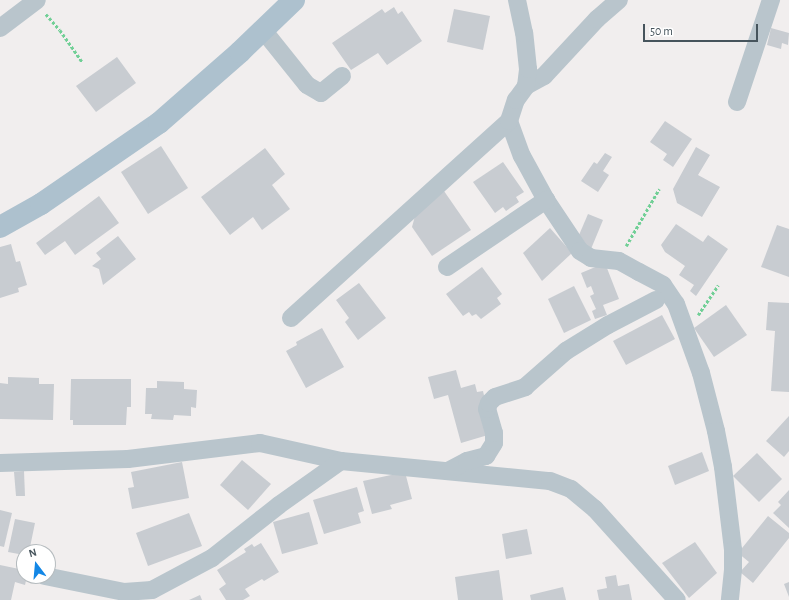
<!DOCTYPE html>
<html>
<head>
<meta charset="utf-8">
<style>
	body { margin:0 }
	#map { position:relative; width:789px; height:600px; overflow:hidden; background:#f1eeee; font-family:"Alegreya Sans",sans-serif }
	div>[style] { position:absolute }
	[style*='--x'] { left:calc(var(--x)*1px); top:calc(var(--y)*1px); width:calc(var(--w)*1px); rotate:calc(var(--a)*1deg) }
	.building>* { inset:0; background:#c8ccd1 }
	.path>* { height:2.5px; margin-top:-1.25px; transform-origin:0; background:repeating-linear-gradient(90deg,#71cf96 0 3px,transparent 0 5px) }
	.minor>* { height:18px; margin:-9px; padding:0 9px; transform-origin:9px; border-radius:9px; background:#b9c5cc }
	.major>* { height:22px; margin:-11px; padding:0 11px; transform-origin:11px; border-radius:11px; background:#adc1ce }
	span { translate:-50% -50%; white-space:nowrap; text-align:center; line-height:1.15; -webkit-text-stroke:3.5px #fff; paint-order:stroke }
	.north { position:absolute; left:16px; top:544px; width:40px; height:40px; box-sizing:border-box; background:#fff; border:1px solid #b5bbbe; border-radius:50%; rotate:344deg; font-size:11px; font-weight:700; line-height:16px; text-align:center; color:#46545c }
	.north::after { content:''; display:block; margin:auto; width:14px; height:18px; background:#1387e6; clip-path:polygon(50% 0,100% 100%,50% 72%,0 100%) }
	.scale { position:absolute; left:643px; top:24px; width:115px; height:18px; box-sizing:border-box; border:2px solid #46545c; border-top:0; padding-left:5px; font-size:12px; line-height:14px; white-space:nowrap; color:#46545c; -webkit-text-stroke:3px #fff; paint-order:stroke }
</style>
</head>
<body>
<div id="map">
	<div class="building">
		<div style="clip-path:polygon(394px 7px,398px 14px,402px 11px,422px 41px,387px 65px,378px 53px,351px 70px,332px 43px,382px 9px,385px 13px)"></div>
		<div style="clip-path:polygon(454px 9px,490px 16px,483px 50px,447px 42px)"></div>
		<div style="clip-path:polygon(771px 28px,789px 33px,788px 45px,782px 43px,781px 49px,767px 45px)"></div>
		<div style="clip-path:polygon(117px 57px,136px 83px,96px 112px,76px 86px)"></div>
		<div style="clip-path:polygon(665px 121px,692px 139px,673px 167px,663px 160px,667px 154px,650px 142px)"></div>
		<div style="clip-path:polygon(161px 146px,188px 188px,148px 214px,121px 172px)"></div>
		<div style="clip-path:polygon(696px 147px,710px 155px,698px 175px,720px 187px,702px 217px,677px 203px,673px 189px)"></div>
		<div style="clip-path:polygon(265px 148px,285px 174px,272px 185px,290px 209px,262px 230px,253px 217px,230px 235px,201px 197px)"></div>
		<div style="clip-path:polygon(605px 153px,612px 157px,603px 171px,609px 175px,598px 192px,581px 181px,594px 162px,597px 164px)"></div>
		<div style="clip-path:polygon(503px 162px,524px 192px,516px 197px,519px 202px,506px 211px,503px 207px,495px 213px,473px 182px)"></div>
		<div style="clip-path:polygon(444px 191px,471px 230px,432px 256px,412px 227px,415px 216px)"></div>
		<div style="clip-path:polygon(99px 196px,119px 223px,75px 255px,65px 241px,45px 255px,36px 243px)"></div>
		<div style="clip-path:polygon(588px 214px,603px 220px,591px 249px,576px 242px)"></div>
		<div style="clip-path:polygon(676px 224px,703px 242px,708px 235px,728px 249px,696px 296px,690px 291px,694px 285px,679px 275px,685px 266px,665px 252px,661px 245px)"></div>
		<div style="clip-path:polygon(777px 225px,789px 229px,789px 277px,761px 267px)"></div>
		<div style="clip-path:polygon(550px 228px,572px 253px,542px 281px,523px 253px)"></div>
		<div style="clip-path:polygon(118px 236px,136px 259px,103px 285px,99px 269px,92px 266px,101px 259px,96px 253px)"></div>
		<div style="clip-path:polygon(11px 244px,16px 262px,20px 261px,27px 285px,18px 288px,19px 292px,0 298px,0 247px)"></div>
		<div style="clip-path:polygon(605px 263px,619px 299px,603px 305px,607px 315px,595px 319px,592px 311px,596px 309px,590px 296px,594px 294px,591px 286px,587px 288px,581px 273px)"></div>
		<div style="clip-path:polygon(482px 267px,502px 294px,497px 298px,501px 304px,481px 319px,476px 314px,472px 316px,469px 312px,463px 316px,446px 294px)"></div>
		<div style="clip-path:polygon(359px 283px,386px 318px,358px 340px,345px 322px,349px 318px,336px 300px)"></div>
		<div style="clip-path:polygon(574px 286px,591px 320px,564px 333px,548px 299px)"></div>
		<div style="clip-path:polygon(768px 302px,789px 303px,789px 392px,771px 391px,775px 331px,766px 330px)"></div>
		<div style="clip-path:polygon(726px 305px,747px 335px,714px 357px,694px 328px)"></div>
		<div style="clip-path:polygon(662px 315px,675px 339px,626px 365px,613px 341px)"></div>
		<div style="clip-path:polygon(322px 328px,344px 367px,306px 388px,286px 351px,297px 345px,296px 342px)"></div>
		<div style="clip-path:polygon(456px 370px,461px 388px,475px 384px,477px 392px,483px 391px,486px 404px,488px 435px,461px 443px,448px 395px,434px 399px,428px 377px)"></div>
		<div style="clip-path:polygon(8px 377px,39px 378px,39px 384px,54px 384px,53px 420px,0 419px,0 383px,8px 384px)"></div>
		<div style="clip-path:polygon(71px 379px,131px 379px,131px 407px,127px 407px,126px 425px,73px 425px,73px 420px,70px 420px)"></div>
		<div style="clip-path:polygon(157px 381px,184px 382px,184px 389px,197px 390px,196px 408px,191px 407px,191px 416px,174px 415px,173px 420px,151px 419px,152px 414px,145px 414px,146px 388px,157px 388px)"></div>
		<div style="clip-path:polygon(789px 416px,789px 451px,784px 457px,766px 441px)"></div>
		<div style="clip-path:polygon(702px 452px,709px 471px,675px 485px,668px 466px)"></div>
		<div style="clip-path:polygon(757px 453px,782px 479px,759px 502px,733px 476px)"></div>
		<div style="clip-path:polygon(242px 460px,271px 484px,248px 510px,220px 485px)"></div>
		<div style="clip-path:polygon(182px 462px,189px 498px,132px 509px,128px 488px,134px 487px,131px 472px)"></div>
		<div style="clip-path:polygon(24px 471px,25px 496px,16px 496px,14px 472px)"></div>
		<div style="clip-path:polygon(405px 472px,412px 499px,390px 505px,392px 509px,372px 514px,363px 481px)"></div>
		<div style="clip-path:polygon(357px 487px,364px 511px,358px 513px,361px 523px,324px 534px,313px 500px)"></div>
		<div style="clip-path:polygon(789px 490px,789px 528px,773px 513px,781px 505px,778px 502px)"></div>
		<div style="clip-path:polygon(0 510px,12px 513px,4px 547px,0 546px)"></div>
		<div style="clip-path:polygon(309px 512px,318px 544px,282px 554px,273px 522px)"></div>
		<div style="clip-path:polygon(189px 513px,202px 546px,148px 566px,136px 533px)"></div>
		<div style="clip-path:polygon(768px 516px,789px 533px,789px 538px,753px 583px,740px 572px,749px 562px,738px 553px)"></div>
		<div style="clip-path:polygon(15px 519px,35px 523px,29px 552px,24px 552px,24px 555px,8px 552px)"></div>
		<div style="clip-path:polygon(527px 529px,532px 554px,506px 559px,502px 534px)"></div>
		<div style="clip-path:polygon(695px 542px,717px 573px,689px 598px,662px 563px)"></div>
		<div style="clip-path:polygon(261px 543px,279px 572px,264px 581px,262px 579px,245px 589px,250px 596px,243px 600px,226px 600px,219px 589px,226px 584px,217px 570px,246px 552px,244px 549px,252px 544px,254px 547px)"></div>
		<div style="clip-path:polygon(0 565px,24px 570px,24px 576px,27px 576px,25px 585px,15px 582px,11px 600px,0 600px)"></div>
		<div style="clip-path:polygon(499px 570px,503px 600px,458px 600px,455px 577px)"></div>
		<div style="clip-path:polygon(616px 575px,618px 586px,629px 584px,632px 600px,599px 600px,597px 590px,607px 588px,605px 577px)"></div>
		<div style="clip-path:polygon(789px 582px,789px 597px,784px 584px)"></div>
		<div style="clip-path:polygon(563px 587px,566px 600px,531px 600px,530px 595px)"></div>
		<div style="clip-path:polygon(200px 595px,202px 600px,189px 600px)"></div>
	</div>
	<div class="path">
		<div style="--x:46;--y:14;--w:21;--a:49"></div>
		<div style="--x:60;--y:30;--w:39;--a:55"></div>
		<div style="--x:626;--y:246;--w:66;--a:-59.9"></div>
		<div style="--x:698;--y:315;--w:36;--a:-56"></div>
	</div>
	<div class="minor">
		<div style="--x:0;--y:28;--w:46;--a:-37.1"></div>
		<div style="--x:263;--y:30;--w:70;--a:51.3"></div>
		<div style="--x:307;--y:85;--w:16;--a:30"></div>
		<div style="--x:321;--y:93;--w:27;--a:-39"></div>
		<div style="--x:526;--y:86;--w:21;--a:-29"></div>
		<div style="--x:544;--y:76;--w:78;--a:-47.1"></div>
		<div style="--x:597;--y:19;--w:29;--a:-41"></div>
		<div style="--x:737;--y:102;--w:108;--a:-71.6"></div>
		<div style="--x:509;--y:121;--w:37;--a:70"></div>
		<div style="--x:522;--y:156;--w:50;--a:61.4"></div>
		<div style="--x:546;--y:200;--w:61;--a:56.3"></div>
		<div style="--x:580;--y:251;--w:13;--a:32"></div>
		<div style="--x:591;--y:258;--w:28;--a:6"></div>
		<div style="--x:619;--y:261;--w:23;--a:29"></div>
		<div style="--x:639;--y:272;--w:27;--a:28"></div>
		<div style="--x:663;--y:285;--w:23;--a:56"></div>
		<div style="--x:676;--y:304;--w:73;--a:70.1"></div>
		<div style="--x:701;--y:373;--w:60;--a:75.5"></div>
		<div style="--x:716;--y:431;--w:37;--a:79"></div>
		<div style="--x:723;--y:467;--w:84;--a:83.1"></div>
		<div style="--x:733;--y:550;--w:20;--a:90"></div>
		<div style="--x:733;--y:570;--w:30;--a:96"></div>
		<div style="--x:447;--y:267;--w:120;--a:-34.1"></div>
		<div style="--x:291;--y:318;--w:294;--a:-42.1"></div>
		<div style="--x:509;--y:121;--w:22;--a:-72"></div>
		<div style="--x:516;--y:100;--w:17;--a:-54"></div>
		<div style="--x:526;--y:86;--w:17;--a:-83"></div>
		<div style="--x:528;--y:69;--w:36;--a:-96"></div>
		<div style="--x:524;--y:33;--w:34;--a:-102"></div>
		<div style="--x:0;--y:463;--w:128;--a:-1.8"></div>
		<div style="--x:128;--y:459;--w:133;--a:-6.9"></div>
		<div style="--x:260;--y:443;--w:83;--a:12.5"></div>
		<div style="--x:341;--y:461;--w:210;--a:5.5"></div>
		<div style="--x:550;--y:481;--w:22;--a:21"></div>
		<div style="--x:571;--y:489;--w:31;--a:40"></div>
		<div style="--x:595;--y:509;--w:122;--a:48"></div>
		<div style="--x:448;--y:471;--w:21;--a:-28"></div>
		<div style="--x:467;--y:461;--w:20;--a:-15"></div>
		<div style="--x:486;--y:456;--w:15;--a:-58"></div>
		<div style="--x:494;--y:443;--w:10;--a:-90"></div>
		<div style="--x:494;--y:433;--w:25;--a:-106"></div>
		<div style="--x:487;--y:409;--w:6;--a:-72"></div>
		<div style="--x:489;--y:403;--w:8;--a:-45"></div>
		<div style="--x:495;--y:397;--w:32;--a:-18"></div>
		<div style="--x:525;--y:387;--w:55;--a:-41.3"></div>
		<div style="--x:566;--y:351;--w:49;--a:-31.8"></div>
		<div style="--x:608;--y:325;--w:54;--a:-27.5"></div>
		<div style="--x:45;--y:576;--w:81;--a:11.4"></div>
		<div style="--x:124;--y:592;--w:28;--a:-4"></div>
		<div style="--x:152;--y:590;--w:68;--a:-28.1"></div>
		<div style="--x:212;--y:558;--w:85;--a:-38.3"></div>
		<div style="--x:279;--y:505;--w:76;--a:-35.4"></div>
	</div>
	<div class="major">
		<div style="--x:0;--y:227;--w:47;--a:-29.3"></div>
		<div style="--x:41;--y:204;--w:143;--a:-34.5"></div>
		<div style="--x:159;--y:123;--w:108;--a:-41.2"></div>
		<div style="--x:240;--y:52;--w:75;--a:-43.9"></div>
	</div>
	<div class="north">N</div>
	<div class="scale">50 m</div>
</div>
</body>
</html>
